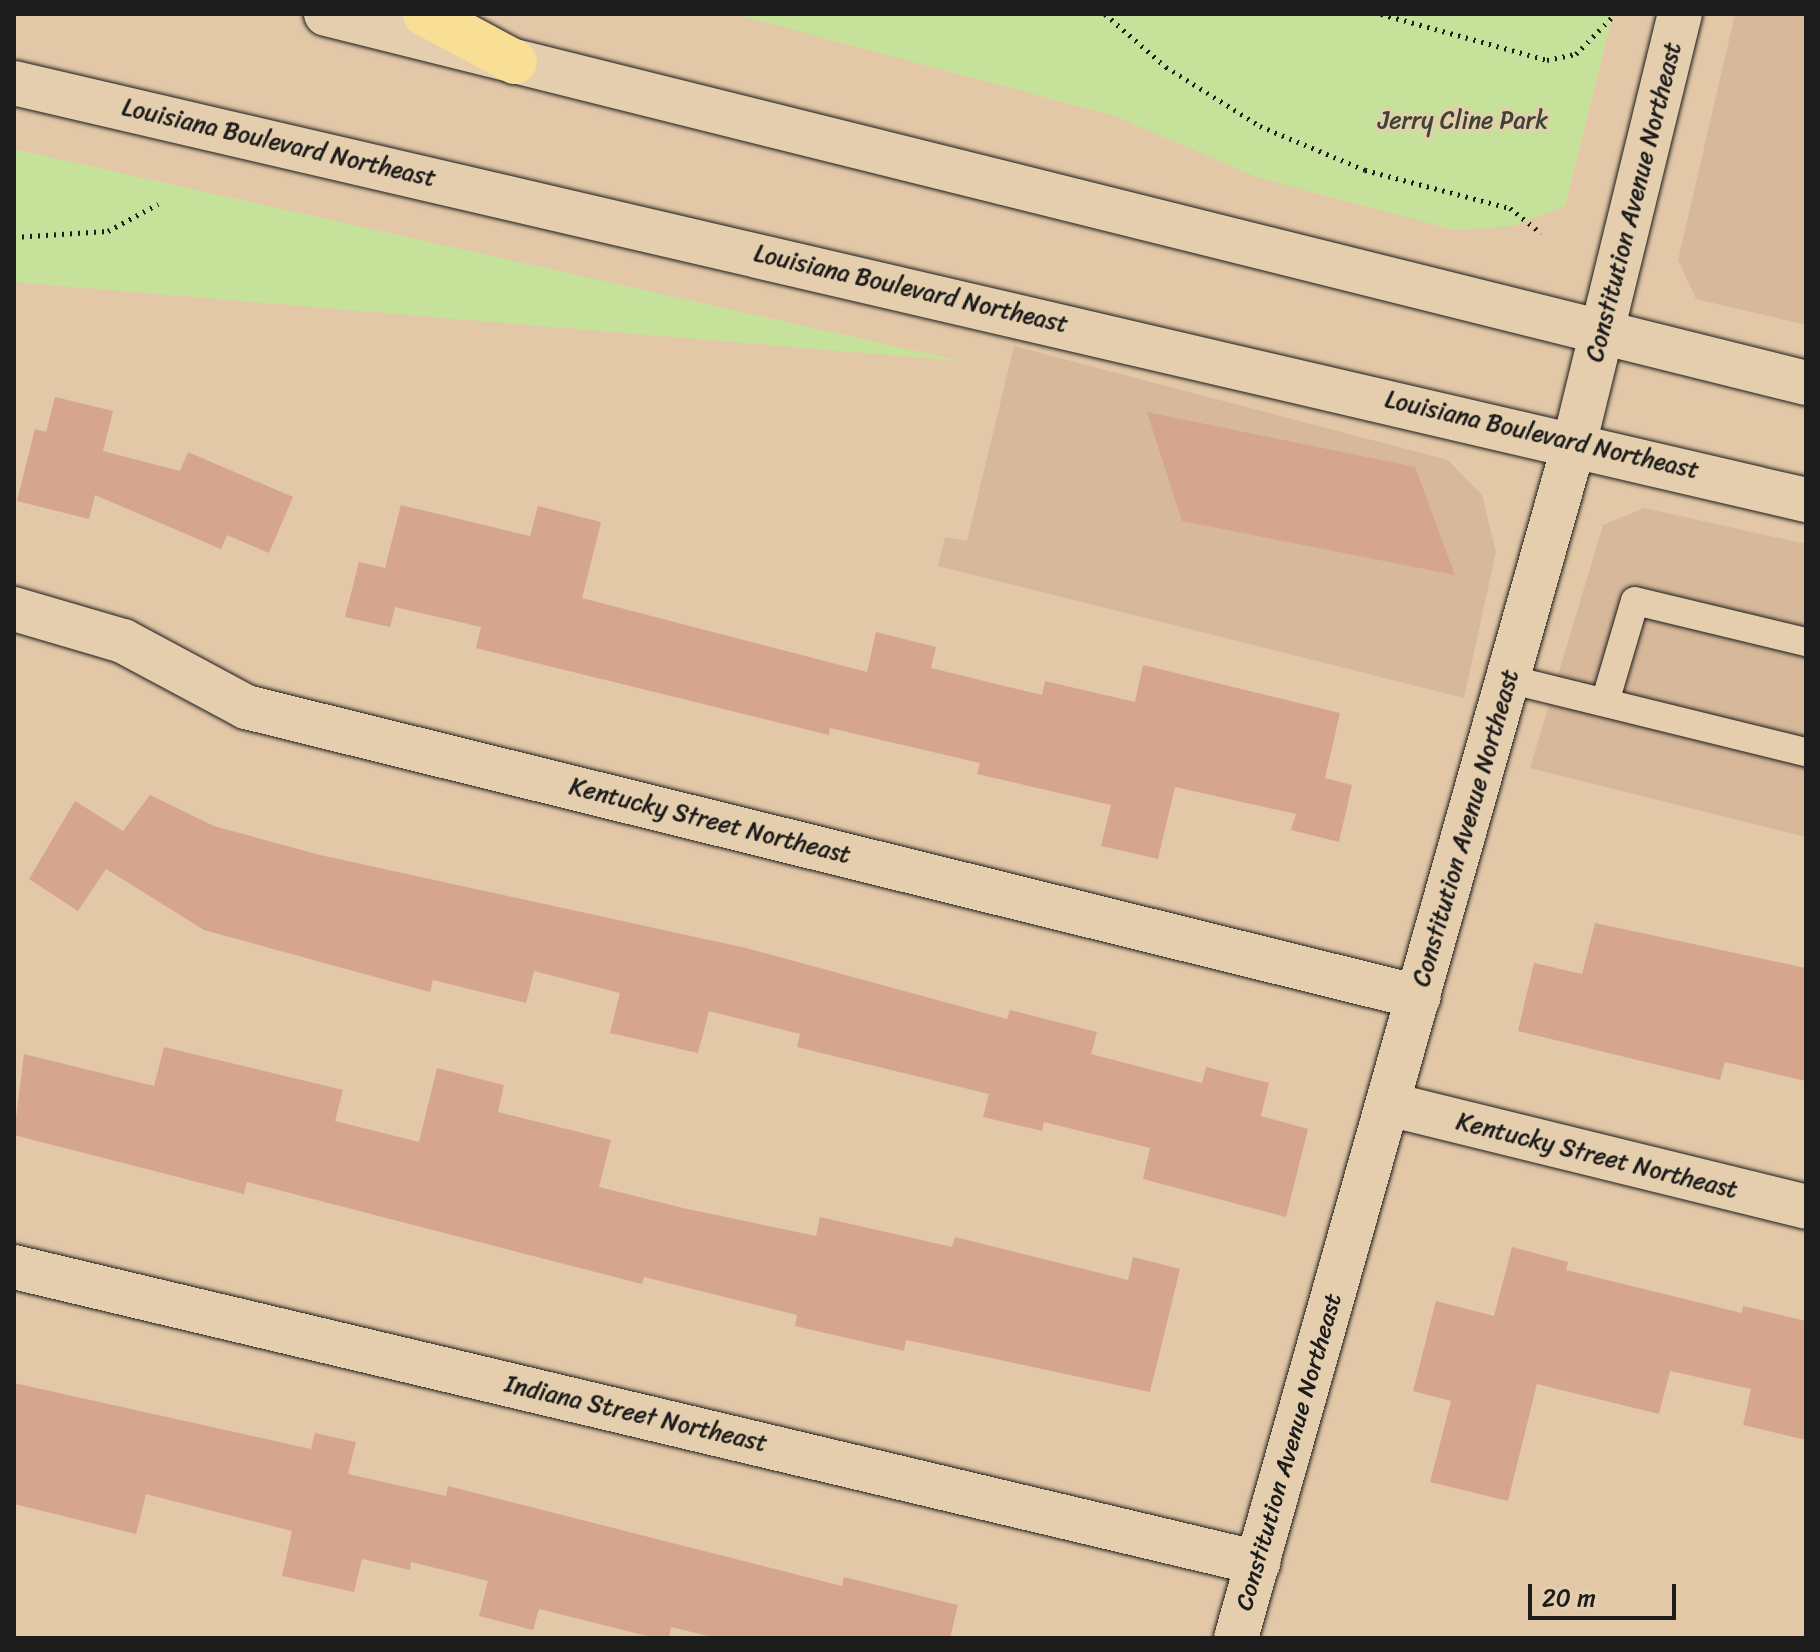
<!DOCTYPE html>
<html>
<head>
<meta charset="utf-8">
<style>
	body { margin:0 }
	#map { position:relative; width:1820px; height:1652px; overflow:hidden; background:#e3c8a8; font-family:Sriracha,sans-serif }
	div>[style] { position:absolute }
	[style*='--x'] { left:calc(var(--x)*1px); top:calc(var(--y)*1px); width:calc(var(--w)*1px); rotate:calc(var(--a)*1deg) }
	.built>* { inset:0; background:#d7b89b }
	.green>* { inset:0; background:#c6e29a }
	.building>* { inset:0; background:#d5a58d }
	.path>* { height:5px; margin-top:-2.5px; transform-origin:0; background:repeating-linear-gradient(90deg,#1c1c1c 0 2px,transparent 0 8px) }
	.roads { filter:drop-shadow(0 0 2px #1c1c1c) drop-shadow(0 0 2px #1c1c1c) }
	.service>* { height:28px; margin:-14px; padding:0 14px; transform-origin:14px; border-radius:14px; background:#e4cead }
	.minor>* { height:44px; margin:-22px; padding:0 22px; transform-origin:22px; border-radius:22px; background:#e4cead }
	.tertiary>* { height:44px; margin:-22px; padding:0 22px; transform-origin:22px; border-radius:22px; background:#e4cead }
	.secondary>* { height:44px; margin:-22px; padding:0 22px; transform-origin:22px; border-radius:22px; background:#e4cead }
	.motorway>* { height:44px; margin:-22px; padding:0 22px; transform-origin:22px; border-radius:22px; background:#f9df96 }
	span { translate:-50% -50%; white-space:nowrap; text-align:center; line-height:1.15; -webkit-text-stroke:6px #e4cead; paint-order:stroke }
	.park-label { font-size:24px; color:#3e4435 }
	.street-label { font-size:24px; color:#1c1c1c }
	.frame { position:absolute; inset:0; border:16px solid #1c1c1c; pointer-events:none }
	.scale { position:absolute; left:1528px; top:1584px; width:148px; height:36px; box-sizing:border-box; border:4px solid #1c1c1c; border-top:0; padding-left:10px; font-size:24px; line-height:28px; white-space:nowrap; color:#1c1c1c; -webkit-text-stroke:6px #e4cead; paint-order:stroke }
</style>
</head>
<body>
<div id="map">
	<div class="built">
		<div style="clip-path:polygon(1735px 14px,1806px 14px,1806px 325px,1696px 299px,1678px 260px)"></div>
		<div style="clip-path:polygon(1014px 346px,1448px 460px,1482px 495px,1496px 552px,1464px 698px,938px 566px,945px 537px,967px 541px)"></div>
		<div style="clip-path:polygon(1644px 508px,1806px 544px,1806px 837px,1530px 768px,1603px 525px)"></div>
	</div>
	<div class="green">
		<div style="clip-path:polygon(734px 14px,1613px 14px,1565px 206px,1513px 226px,1455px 230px,1259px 178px,1115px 116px)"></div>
		<div style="clip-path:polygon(14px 149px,961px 361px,14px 282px)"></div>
	</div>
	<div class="building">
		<div style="clip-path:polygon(55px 397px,113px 411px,103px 451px,180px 471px,188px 452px,293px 497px,269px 553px,227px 535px,221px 549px,95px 495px,89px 519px,17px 501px,35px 429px,46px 432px)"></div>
		<div style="clip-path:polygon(1147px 412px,1415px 467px,1455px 575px,1182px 521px)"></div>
		<div style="clip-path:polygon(401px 505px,530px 536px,538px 506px,601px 522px,582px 598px,867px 672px,876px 632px,936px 647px,931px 668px,1042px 695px,1045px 681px,1135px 702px,1143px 665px,1340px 713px,1325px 778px,1352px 785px,1339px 842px,1291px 830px,1296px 814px,1175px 787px,1158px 859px,1101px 846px,1111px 805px,977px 774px,980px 763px,830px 728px,829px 735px,476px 648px,481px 627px,395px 607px,390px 627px,345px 617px,359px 562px,385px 568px)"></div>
		<div style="clip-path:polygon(150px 795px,214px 826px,320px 855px,746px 948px,1007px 1019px,1010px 1010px,1097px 1032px,1091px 1054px,1202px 1083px,1206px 1067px,1269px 1083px,1261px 1116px,1308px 1129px,1286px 1217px,1143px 1179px,1150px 1148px,1044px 1122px,1042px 1131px,983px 1117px,989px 1094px,797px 1047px,800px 1034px,709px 1011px,698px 1053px,610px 1033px,620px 993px,534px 971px,526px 1003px,433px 980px,430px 992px,204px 930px,106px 869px,78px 911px,29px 879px,75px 801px,123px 831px)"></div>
		<div style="clip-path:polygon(1595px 923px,1806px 968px,1806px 1081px,1725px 1062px,1720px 1080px,1518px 1031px,1534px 963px,1582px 974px)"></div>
		<div style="clip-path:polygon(164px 1047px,343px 1090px,335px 1121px,419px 1142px,437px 1068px,504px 1085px,498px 1112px,611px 1140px,599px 1187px,683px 1208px,816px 1236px,820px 1217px,952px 1247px,955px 1237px,1128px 1280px,1133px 1257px,1180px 1269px,1150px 1392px,906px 1340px,904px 1351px,795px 1326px,797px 1315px,644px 1277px,642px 1284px,247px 1182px,244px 1194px,14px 1135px,24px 1054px,154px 1086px)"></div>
		<div style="clip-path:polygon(1512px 1247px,1568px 1262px,1566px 1270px,1742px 1313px,1743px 1306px,1806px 1321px,1806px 1440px,1743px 1425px,1751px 1389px,1670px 1371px,1659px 1414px,1537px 1384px,1508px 1501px,1430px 1482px,1451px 1401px,1413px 1391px,1436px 1301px,1494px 1316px)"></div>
		<div style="clip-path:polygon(14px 1383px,311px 1449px,315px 1433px,356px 1442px,348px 1474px,446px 1496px,448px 1486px,842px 1586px,844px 1577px,958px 1605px,950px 1638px,716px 1638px,671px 1627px,669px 1638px,655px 1638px,539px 1609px,533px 1630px,479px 1616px,488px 1581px,411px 1562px,410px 1570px,362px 1559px,354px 1592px,282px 1576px,292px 1531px,146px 1494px,136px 1534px,14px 1504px)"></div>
	</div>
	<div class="path">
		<div style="--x:1105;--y:14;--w:81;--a:41"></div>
		<div style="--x:1166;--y:67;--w:111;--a:32.1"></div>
		<div style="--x:1260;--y:126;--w:114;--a:22.7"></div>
		<div style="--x:1365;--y:170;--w:150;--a:14.7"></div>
		<div style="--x:1510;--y:208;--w:40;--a:39"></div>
		<div style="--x:1381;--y:14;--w:172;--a:15.5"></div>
		<div style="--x:1547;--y:60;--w:30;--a:-12"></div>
		<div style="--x:1576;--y:54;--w:56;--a:-45.7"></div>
		<div style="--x:14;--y:237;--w:94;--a:-3.7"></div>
		<div style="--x:108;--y:231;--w:57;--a:-28.4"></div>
	</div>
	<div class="roads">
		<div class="service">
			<div style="--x:1508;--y:679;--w:307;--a:13.8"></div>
			<div style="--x:1605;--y:702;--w:105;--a:-73.5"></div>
			<div style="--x:1635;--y:601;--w:176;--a:13.5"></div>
		</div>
		<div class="minor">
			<div style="--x:14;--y:609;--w:114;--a:16.4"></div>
			<div style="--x:123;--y:641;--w:140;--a:28.2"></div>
			<div style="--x:246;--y:707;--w:1208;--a:13.89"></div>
			<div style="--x:1388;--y:1104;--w:431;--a:13.8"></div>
			<div style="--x:14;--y:1267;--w:1279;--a:13.38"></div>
		</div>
		<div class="tertiary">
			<div style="--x:1236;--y:1638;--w:1244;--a:-74.19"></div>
			<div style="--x:1575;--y:441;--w:440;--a:-76.2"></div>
		</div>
		<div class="secondary">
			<div style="--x:326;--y:14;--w:1525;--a:14"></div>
			<div style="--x:14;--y:83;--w:1840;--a:13.1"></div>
		</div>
		<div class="motorway">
			<div style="--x:425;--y:14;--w:102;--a:28.1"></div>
		</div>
	</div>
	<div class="park-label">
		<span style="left:1463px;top:121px">Jerry Cline Park</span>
	</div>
	<div class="street-label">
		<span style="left:279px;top:143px;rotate:13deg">Louisiana Boulevard Northeast</span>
		<span style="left:1634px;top:202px;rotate:-76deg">Constitution Avenue Northeast</span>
		<span style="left:911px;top:289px;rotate:13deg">Louisiana Boulevard Northeast</span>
		<span style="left:1542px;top:435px;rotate:13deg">Louisiana Boulevard Northeast</span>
		<span style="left:710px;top:821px;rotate:14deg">Kentucky Street Northeast</span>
		<span style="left:1466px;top:828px;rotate:-74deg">Constitution Avenue Northeast</span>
		<span style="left:1597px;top:1156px;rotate:14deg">Kentucky Street Northeast</span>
		<span style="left:636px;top:1414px;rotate:13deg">Indiana Street Northeast</span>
		<span style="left:1289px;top:1452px;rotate:-74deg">Constitution Avenue Northeast</span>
	</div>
	<div class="frame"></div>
	<div class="scale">20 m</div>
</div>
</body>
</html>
